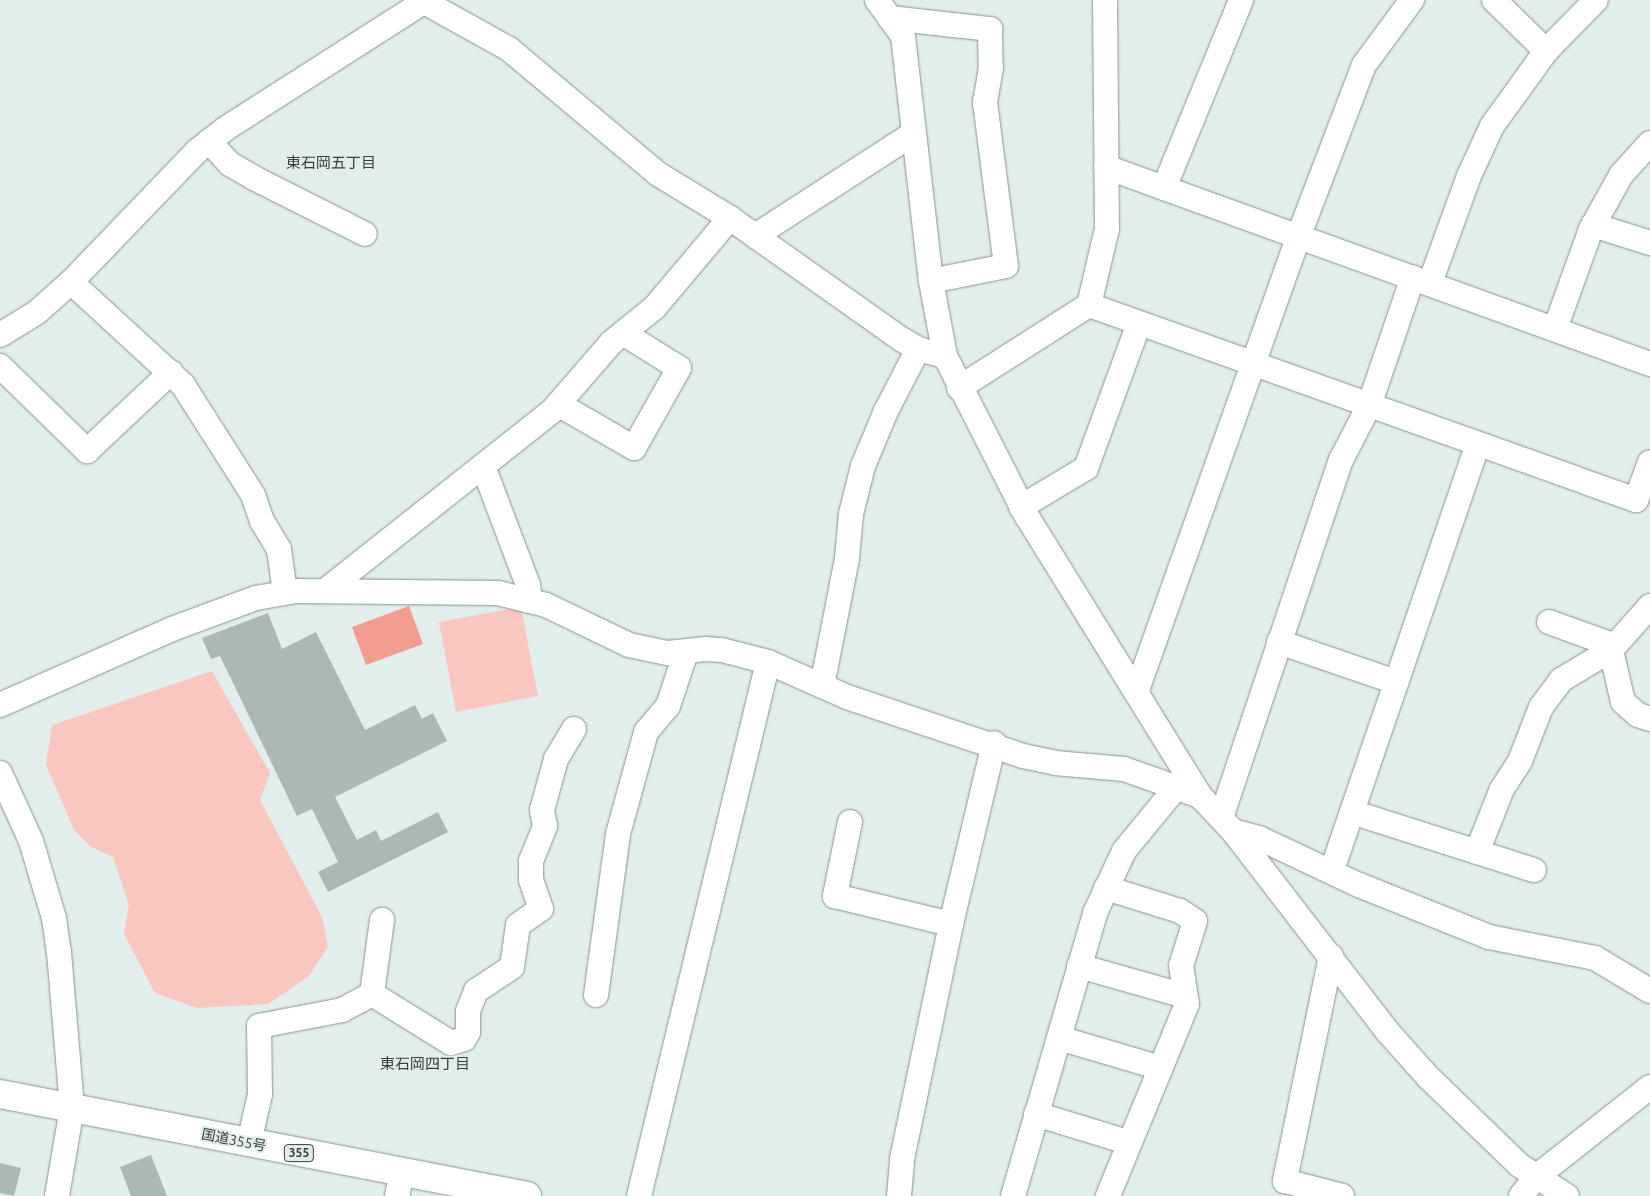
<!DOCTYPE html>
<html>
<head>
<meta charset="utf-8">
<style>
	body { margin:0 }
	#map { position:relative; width:1650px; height:1196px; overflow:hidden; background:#e2eeeb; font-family:Ubuntu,"Noto Sans JP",sans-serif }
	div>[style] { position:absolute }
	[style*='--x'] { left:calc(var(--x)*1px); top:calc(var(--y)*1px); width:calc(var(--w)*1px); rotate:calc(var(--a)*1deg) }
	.green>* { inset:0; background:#f9c7bf }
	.water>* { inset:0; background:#f39c90 }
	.building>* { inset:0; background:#acb8b5 }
	.roads { filter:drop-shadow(0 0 1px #889491) drop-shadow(0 0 1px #889491) }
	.minor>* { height:24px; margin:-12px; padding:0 12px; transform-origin:12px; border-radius:12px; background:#fff }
	.highway>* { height:28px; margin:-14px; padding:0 14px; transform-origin:14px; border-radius:14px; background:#fff }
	span { translate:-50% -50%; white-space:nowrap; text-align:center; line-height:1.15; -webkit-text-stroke:4px #e2eeeb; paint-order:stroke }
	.shield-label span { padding:1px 4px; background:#e2eeeb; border:1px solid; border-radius:4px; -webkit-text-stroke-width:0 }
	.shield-label { font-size:12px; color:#393e3c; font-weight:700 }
	.street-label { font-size:14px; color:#393e3c }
	.neighbourhood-label { font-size:15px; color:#393e3c }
</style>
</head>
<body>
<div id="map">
	<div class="green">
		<div style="clip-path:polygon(521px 607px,538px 696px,456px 712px,439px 622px)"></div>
		<div style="clip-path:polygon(212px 671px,270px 773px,260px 800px,322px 917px,328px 947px,308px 977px,268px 1004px,197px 1008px,155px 993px,124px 934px,129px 905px,113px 857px,91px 847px,74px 830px,46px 765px,52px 725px)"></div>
	</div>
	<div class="water">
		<div style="clip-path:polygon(409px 606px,423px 644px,366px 665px,352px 627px)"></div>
	</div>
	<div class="building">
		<div style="clip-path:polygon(268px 613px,282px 649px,316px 632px,365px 730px,415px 705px,422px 719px,433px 713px,447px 741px,335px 797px,357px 840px,376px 830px,381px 841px,438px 812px,448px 832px,328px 892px,318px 872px,338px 862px,312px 809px,297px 816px,220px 656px,211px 659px,202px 638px)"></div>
		<div style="clip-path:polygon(151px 1155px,167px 1196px,131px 1196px,120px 1167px)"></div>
		<div style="clip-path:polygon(0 1163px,21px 1168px,14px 1196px,0 1193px)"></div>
	</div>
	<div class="roads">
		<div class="minor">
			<div style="--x:421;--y:0;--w:101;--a:29.1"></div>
			<div style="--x:509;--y:49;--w:194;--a:40"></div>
			<div style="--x:658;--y:174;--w:84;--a:31.4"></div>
			<div style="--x:730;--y:218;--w:209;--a:35.3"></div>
			<div style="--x:901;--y:339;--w:20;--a:30"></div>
			<div style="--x:918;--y:349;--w:28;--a:15"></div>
			<div style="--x:877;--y:0;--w:44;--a:54.2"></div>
			<div style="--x:903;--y:36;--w:247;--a:83.5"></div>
			<div style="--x:931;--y:281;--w:76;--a:79.4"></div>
			<div style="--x:945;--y:356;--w:178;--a:63"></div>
			<div style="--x:1026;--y:515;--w:331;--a:58.2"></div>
			<div style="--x:1200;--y:796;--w:48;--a:46.7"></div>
			<div style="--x:1233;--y:831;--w:252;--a:52.4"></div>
			<div style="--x:1387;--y:1031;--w:62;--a:48.3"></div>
			<div style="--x:1428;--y:1077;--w:127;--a:44"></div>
			<div style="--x:1519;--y:1165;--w:57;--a:32.9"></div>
			<div style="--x:1494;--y:0;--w:73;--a:44.4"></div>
			<div style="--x:890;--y:18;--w:101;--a:6.3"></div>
			<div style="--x:990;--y:29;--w:39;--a:89"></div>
			<div style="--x:991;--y:68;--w:35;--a:100"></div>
			<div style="--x:985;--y:102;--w:165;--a:82.7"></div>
			<div style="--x:1006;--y:266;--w:76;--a:168.7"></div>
			<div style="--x:209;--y:141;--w:31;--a:48"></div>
			<div style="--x:230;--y:164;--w:28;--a:30"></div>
			<div style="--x:254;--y:178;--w:124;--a:26.8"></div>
			<div style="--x:1106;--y:167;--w:579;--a:19.91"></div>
			<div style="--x:1164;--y:188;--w:203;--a:-67.7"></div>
			<div style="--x:1593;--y:225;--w:60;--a:17.5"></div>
			<div style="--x:755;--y:236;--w:189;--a:-32.9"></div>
			<div style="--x:71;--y:282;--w:152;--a:42.6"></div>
			<div style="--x:183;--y:385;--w:130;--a:57.5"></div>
			<div style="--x:253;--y:495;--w:28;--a:71"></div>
			<div style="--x:262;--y:521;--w:33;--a:59"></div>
			<div style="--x:279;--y:549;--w:43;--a:82.1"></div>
			<div style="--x:1430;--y:283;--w:114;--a:-70"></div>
			<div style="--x:1469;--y:176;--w:55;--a:-65.3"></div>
			<div style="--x:1492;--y:126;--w:92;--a:-54.2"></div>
			<div style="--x:1546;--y:51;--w:71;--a:-45.6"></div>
			<div style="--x:1089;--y:305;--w:581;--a:19.62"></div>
			<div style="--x:1636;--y:500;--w:40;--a:-69.8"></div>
			<div style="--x:1555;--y:329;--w:106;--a:-70.2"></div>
			<div style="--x:1591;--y:229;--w:62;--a:-60.9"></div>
			<div style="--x:1621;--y:175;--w:43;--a:-47.8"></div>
			<div style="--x:0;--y:335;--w:42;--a:-31.4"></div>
			<div style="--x:36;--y:313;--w:47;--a:-41.5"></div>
			<div style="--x:71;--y:282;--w:182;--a:-46.1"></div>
			<div style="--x:197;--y:151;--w:36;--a:-38"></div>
			<div style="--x:225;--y:129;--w:240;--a:-32.6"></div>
			<div style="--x:0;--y:366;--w:122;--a:44.3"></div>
			<div style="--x:87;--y:451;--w:115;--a:-43.2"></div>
			<div style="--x:959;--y:388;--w:154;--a:-32.6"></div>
			<div style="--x:1089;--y:305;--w:78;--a:-76.7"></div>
			<div style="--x:1107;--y:229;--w:229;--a:-90.5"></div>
			<div style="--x:558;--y:404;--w:88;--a:30.1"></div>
			<div style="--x:634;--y:448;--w:92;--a:-60.6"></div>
			<div style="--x:679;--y:368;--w:66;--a:-148"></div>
			<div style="--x:483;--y:466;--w:127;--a:69.3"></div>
			<div style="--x:528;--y:585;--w:14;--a:82"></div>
			<div style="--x:1021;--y:507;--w:76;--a:-31"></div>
			<div style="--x:1086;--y:468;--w:154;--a:-69.9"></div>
			<div style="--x:325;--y:591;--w:291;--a:-38.4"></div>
			<div style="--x:553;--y:410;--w:90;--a:-49.1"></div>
			<div style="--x:612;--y:342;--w:55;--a:-39.1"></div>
			<div style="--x:655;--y:307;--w:116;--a:-49.9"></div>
			<div style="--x:1549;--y:622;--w:62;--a:19.9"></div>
			<div style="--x:1607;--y:643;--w:8;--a:60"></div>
			<div style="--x:1611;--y:650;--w:53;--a:77"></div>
			<div style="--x:1623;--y:702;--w:20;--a:41"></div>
			<div style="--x:1638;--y:715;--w:13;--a:18"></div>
			<div style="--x:1279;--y:642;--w:124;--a:18.9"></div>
			<div style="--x:822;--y:686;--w:130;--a:-78.9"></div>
			<div style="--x:847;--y:558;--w:44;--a:-84.8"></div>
			<div style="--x:851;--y:514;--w:49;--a:-76"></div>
			<div style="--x:863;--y:466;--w:60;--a:-67.3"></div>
			<div style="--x:886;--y:411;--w:70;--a:-62.7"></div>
			<div style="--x:1137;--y:690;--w:483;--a:-70.4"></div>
			<div style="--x:1299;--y:235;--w:182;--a:-69.1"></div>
			<div style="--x:1364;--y:65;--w:81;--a:-53.6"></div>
			<div style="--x:0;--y:705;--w:188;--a:-23.8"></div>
			<div style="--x:172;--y:629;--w:90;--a:-20.3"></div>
			<div style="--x:256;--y:598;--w:41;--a:-9.9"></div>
			<div style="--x:296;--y:591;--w:202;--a:0.6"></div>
			<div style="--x:498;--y:593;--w:49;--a:14"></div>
			<div style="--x:546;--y:605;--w:92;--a:25.7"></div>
			<div style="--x:629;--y:645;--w:40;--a:12"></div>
			<div style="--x:668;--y:653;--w:38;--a:-6"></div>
			<div style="--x:706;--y:649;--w:16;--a:4"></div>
			<div style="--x:722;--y:650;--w:48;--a:14.6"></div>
			<div style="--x:768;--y:662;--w:86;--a:23.9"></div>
			<div style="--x:847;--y:697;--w:186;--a:18.5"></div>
			<div style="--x:1023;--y:756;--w:33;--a:12"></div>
			<div style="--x:1055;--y:763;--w:69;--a:5"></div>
			<div style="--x:1124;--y:769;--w:81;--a:19.6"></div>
			<div style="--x:0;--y:773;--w:75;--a:65.5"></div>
			<div style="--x:31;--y:841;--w:80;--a:73.4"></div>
			<div style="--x:54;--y:918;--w:34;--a:82"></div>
			<div style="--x:59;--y:952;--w:157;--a:85.2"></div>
			<div style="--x:72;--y:1108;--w:89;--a:99.7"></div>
			<div style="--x:1352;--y:812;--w:191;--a:17.7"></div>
			<div style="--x:1221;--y:818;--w:378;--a:-71.5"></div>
			<div style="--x:1341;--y:460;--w:61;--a:-62.6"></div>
			<div style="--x:1369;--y:406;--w:136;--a:-71.2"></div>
			<div style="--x:850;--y:822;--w:76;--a:101.5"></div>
			<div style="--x:835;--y:896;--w:119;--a:13.6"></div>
			<div style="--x:1233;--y:831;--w:27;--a:15"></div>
			<div style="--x:1259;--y:838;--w:110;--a:25.2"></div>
			<div style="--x:1359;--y:885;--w:140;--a:21.8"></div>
			<div style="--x:1489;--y:937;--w:108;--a:11.2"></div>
			<div style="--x:1595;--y:958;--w:64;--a:31"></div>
			<div style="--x:1477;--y:852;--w:68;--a:-68.4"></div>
			<div style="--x:1502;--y:789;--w:33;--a:-57"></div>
			<div style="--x:1520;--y:761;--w:58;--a:-68.7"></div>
			<div style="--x:1541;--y:707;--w:34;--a:-53"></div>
			<div style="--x:1561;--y:680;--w:58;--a:-31"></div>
			<div style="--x:1611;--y:650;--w:59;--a:-48.4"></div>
			<div style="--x:1332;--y:870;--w:450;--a:-71.1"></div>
			<div style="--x:1106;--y:888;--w:77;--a:17.3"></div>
			<div style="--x:1180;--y:911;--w:18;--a:34"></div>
			<div style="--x:1195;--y:921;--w:47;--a:107.3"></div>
			<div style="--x:1181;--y:966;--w:38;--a:81"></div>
			<div style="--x:1187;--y:1004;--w:208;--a:112.4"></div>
			<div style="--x:1331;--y:956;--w:230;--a:101.6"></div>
			<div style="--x:1285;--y:1181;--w:59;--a:14.7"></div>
			<div style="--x:1079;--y:966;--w:110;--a:15.8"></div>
			<div style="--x:372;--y:994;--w:93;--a:31.8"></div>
			<div style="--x:451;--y:1043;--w:14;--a:-17"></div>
			<div style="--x:464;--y:1039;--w:8;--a:-60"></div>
			<div style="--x:468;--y:1032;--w:21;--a:-90"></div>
			<div style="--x:468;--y:1011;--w:22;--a:-68"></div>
			<div style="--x:476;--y:991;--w:43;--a:-33.7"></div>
			<div style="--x:512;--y:967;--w:42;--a:-81.9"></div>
			<div style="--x:518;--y:925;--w:28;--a:-35"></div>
			<div style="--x:541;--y:909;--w:31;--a:-109"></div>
			<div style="--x:531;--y:880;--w:19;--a:-90"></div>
			<div style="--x:531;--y:861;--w:38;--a:-68"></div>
			<div style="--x:545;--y:826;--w:16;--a:-101"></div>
			<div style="--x:542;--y:810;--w:53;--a:-74.6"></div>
			<div style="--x:556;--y:759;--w:35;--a:-59"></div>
			<div style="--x:372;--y:994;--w:75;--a:-82.3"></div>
			<div style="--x:596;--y:995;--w:162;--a:-82.2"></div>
			<div style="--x:618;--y:834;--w:106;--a:-74.6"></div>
			<div style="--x:646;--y:732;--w:34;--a:-50"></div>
			<div style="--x:668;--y:706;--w:57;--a:-71.6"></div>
			<div style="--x:1059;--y:1038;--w:106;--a:16.4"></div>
			<div style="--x:1036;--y:1114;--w:98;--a:17.1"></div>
			<div style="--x:249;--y:1143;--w:50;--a:-77.3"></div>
			<div style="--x:260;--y:1094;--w:68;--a:-90.8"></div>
			<div style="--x:259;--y:1026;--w:85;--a:-10.9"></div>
			<div style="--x:342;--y:1010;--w:34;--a:-28"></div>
			<div style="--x:397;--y:1196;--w:24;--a:-78"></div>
			<div style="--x:639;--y:1196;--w:549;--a:-76.42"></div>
			<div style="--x:899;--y:1196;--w:37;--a:-85"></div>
			<div style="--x:902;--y:1159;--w:240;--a:-78.2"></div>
			<div style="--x:951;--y:924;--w:186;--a:-76.6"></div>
			<div style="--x:1013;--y:1196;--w:295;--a:-73.8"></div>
			<div style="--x:1095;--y:913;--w:68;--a:-64.9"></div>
			<div style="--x:1124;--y:851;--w:80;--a:-50.6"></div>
			<div style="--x:1521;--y:1196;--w:24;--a:-52"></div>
			<div style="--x:1536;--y:1177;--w:145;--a:-38.3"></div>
		</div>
		<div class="highway">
			<div style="--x:0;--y:1094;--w:537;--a:10.95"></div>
		</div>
	</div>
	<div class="shield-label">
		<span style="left:299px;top:1153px">355</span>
	</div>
	<div class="street-label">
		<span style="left:234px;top:1140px;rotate:11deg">国道355号</span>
	</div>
	<div class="neighbourhood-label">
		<span style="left:331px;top:163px">東石岡五丁目</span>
		<span style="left:425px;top:1064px">東石岡四丁目</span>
	</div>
</div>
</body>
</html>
